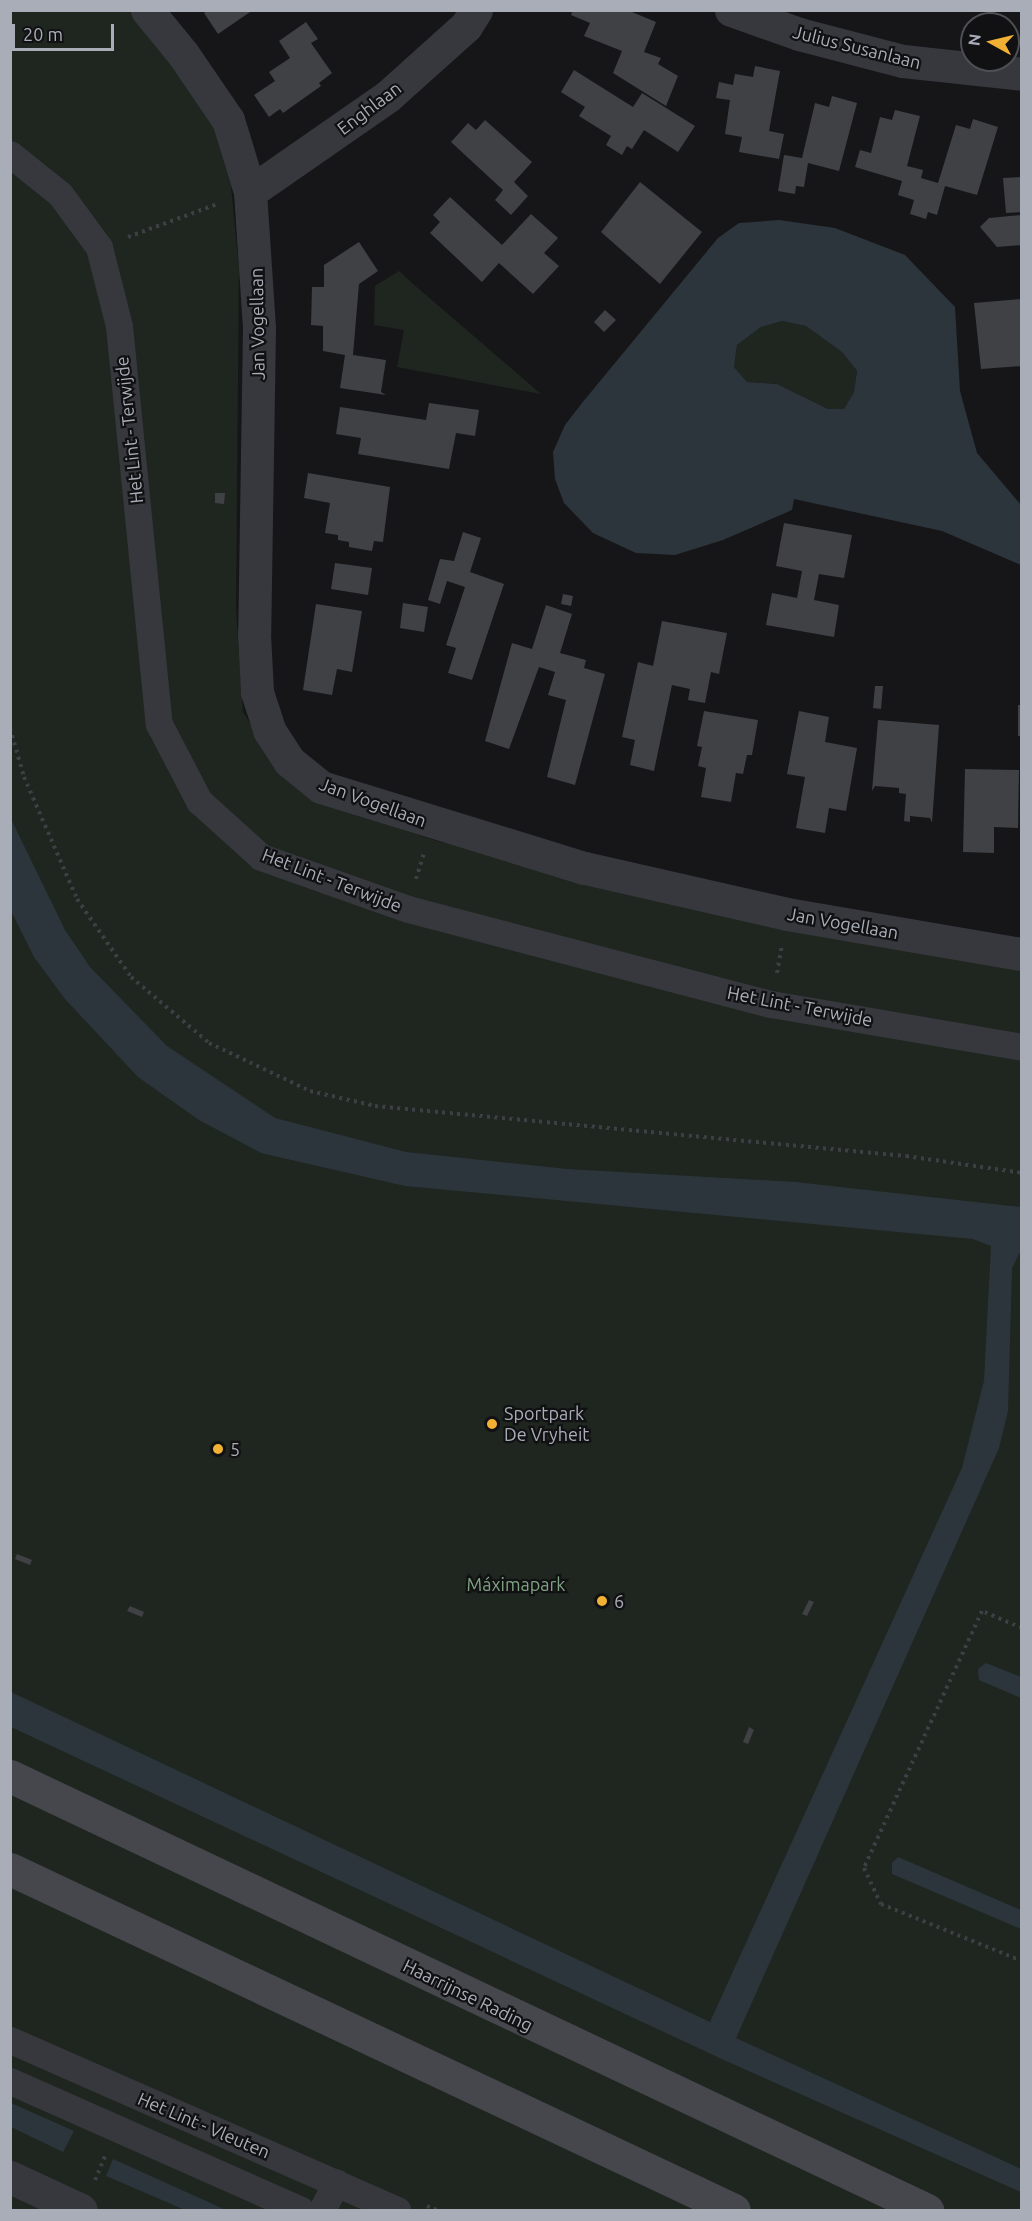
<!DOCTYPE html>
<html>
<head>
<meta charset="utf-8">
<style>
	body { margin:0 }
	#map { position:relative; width:1032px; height:2221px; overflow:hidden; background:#161618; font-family:Ubuntu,sans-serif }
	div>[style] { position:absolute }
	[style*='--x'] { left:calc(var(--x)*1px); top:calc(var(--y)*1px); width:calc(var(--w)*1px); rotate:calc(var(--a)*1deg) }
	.green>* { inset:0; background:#1e261f }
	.water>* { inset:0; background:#2c353c }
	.building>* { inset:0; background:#404145 }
	.path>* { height:4px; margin-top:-2px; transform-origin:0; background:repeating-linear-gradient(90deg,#3d3f44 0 3px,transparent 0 7.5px) }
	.pedestrian>* { height:27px; margin:-13.5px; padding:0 13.5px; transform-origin:13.5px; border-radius:13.5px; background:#37383d }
	.minor>* { height:33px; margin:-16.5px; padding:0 16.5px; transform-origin:16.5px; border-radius:16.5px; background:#37383d }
	.tertiary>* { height:33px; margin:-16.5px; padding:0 16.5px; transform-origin:16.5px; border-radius:16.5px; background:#37383d }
	.secondary>* { height:33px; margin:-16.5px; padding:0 16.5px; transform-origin:16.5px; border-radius:16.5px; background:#45474d }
	.dots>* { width:16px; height:16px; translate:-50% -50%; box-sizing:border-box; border:3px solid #111113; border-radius:50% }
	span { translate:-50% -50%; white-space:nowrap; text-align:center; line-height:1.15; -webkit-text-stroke:4.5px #111113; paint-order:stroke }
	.street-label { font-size:18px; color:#a8adb8 }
	.poi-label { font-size:18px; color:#a8adb8 }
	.left { translate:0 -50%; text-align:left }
	.park-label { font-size:18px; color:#7fa381 }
	.frame { position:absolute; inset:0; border:12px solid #a8adb8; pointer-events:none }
	.north { position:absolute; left:960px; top:12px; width:60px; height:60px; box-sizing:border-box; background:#111113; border:2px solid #4d4f55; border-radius:50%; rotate:278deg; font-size:16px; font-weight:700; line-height:24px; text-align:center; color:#a8adb8 }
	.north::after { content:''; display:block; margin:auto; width:21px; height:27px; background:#f2b134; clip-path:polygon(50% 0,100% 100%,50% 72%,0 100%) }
	.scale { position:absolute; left:12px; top:24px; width:102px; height:27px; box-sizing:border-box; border:3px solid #a8adb8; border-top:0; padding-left:8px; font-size:18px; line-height:21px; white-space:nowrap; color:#a8adb8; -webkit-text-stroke:4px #111113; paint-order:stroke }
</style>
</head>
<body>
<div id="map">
	<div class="green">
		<div style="clip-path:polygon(11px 11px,132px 11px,212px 122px,231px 186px,239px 269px,236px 609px,243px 712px,280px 770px,316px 801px,437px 841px,768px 924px,1021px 968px,1021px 2210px,11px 2210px)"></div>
		<div style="clip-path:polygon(399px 271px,412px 283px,541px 394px,397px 367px,404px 330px,374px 325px,375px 286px)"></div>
		<div style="clip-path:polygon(782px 321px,806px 326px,842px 352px,857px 371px,854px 392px,844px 409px,828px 409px,777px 384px,747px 382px,734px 367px,737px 345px,761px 327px)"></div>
	</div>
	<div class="water">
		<div style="clip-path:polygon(evenodd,779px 220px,835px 228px,905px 255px,955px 307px,960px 391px,977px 453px,1021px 505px,1021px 565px,942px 531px,794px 499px,792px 510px,723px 540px,675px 555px,636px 553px,593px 533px,564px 503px,555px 479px,553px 452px,565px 425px,582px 403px,718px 238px,739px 223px,779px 220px,782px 321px,806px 326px,842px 352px,857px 371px,854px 392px,844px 409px,828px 409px,777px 384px,747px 382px,734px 367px,737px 345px,761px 327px,782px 321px)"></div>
		<div style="clip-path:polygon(11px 819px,65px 930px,90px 967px,167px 1046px,275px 1118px,406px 1152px,567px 1169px,795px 1182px,1021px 1207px,1021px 1250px,1012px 1268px,1008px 1411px,999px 1448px,736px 2038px,1021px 2169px,1021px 2192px,726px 2061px,11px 1727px,11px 1692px,710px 2022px,962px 1468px,984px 1381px,991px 1246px,973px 1239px,405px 1186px,261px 1153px,199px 1120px,138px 1077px,65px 999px,34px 957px,11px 911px)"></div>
		<div style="clip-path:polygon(986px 1663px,1021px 1677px,1021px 1698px,979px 1680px,978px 1669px)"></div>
		<div style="clip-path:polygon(898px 1857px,1021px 1910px,1021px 1929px,892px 1874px,892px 1863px)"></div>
		<div style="clip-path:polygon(11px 2103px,74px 2131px,63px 2152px,11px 2127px)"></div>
		<div style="clip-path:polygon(113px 2159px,226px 2210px,185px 2210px,106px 2176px)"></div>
	</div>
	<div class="building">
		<div style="clip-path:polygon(208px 10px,253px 10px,218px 34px,204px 13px)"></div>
		<div style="clip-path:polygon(573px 10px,627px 10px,656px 22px,644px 52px,661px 58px,658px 64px,678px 76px,666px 106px,613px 73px,622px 51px,584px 36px,590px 23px,571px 15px)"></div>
		<div style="clip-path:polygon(306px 22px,318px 39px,311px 43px,332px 73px,319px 83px,321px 86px,283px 113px,280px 109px,269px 117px,254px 95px,275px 81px,269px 72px,290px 58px,279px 41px)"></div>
		<div style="clip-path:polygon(755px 66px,780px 71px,769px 131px,784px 134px,779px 159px,739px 152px,742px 137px,725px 134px,730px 100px,716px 98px,719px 82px,733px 85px,735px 74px,753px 77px)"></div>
		<div style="clip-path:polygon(574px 70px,633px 107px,642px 93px,695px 126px,678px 152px,644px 130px,632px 149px,627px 146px,622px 155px,606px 145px,611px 136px,579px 116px,585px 107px,561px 92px)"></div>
		<div style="clip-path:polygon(832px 96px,857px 103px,839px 171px,808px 163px,804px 187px,796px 186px,795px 194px,778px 191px,784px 155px,802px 158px,815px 103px,829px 107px)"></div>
		<div style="clip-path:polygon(895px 110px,920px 116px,907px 166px,923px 170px,921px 178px,938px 183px,956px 125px,970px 129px,973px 119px,998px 127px,977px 195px,945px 186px,937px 215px,928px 212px,926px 219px,910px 214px,914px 200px,898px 195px,902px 181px,855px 167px,860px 150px,871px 153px,880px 117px,892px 120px)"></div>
		<div style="clip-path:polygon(485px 120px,532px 162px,514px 182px,528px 196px,511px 215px,495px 200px,503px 190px,451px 142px,468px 123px,476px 130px)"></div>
		<div style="clip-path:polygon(1022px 177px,1022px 212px,1006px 213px,1003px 178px)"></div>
		<div style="clip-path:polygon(640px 182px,702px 232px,660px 284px,601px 232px)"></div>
		<div style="clip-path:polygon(450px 197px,502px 245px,531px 214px,558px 238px,544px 253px,559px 266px,533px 294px,499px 263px,482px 282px,430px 233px,440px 222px,433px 215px)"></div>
		<div style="clip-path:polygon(1022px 215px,1022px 245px,997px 247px,980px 227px,989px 218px)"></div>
		<div style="clip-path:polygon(359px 242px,378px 271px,359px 284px,353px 355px,386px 360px,381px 392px,386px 395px,340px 388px,345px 355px,323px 351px,323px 326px,311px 325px,312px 287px,324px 287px,324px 265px)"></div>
		<div style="clip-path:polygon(1022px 299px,1022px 366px,981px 369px,974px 303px)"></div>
		<div style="clip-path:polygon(605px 310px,616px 320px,604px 332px,594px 322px)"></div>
		<div style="clip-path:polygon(429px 403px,479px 410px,475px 436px,456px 433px,449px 469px,358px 454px,361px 438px,336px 434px,340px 407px,426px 420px)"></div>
		<div style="clip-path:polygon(308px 473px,390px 487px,383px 542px,374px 541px,372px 551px,349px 547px,349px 542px,338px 540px,338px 535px,325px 533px,330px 503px,304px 498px)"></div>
		<div style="clip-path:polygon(215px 493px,225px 493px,224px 504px,215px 503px)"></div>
		<div style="clip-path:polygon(784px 523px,852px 535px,844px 578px,819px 574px,814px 600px,839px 605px,834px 637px,766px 625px,772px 593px,797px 598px,802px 571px,776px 566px)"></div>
		<div style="clip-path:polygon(463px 532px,481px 538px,470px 572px,504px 584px,472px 680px,448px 673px,456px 648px,446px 645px,465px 587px,447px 581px,440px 604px,428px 600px,440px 559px,454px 561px)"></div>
		<div style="clip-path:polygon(335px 563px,372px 568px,368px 595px,331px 589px)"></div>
		<div style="clip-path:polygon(563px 594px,573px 596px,571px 606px,561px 604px)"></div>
		<div style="clip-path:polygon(403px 603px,428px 607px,424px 632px,400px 628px)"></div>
		<div style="clip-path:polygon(316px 604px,362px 611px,352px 672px,337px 669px,332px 695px,303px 690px)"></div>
		<div style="clip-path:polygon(546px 605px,572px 614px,560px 653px,586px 660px,584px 668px,605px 674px,575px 785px,547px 777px,566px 700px,548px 695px,555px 672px,539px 667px,509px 749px,485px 741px,512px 643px,532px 649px)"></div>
		<div style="clip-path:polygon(662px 621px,727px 633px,719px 674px,711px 672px,705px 703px,688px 700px,690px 689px,672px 685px,654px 771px,630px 765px,635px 740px,622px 737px,638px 662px,653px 666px)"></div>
		<div style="clip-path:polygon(875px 686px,883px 686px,881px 709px,873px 708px)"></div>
		<div style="clip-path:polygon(1018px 705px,1022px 705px,1022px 736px,1018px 736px)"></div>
		<div style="clip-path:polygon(704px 711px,758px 720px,752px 755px,747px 755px,743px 774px,736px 773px,731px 802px,701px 797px,706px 768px,698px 766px,702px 747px,697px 746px)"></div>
		<div style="clip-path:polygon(799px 711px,829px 717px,825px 742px,857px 748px,846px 811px,829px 808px,825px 833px,796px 828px,805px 777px,787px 774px)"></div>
		<div style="clip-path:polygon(878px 720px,939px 725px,932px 823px,930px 818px,910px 816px,910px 822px,904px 821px,906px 794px,899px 793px,899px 788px,875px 786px,872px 791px)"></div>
		<div style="clip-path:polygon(965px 769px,1019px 770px,1018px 828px,994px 827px,994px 853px,963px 852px)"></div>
		<div style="clip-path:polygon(17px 1554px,32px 1560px,30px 1565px,15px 1559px)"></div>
		<div style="clip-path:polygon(809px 1600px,814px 1602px,807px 1616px,802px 1614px)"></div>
		<div style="clip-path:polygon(130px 1606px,144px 1612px,142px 1617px,127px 1611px)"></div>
		<div style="clip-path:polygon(749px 1727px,754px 1730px,748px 1744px,743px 1742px)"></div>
	</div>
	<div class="path">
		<div style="--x:128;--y:237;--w:95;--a:-20.3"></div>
		<div style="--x:10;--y:728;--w:51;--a:74.1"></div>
		<div style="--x:24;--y:777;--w:133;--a:66.5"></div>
		<div style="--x:77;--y:899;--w:95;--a:55.3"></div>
		<div style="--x:131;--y:977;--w:102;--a:40.2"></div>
		<div style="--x:209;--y:1043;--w:112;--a:25.4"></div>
		<div style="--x:310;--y:1091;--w:67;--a:13"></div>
		<div style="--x:375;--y:1106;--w:533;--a:5.38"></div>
		<div style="--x:906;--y:1156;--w:117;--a:8.3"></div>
		<div style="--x:416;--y:879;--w:28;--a:-73"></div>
		<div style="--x:777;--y:973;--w:28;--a:-80"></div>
		<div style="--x:1022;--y:1628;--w:43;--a:-157"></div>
		<div style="--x:982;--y:1611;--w:283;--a:114.7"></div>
		<div style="--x:864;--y:1868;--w:40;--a:65"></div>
		<div style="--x:881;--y:1904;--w:152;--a:22"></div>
		<div style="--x:95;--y:2180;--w:26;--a:-67"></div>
		<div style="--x:427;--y:2206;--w:11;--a:22"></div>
	</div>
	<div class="pedestrian">
		<div style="--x:10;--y:154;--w:64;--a:38.7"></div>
		<div style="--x:60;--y:194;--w:66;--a:53.7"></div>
		<div style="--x:99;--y:247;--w:81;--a:75.8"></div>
		<div style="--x:119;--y:326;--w:400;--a:84.3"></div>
		<div style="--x:159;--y:724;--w:87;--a:62.5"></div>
		<div style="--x:199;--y:801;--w:84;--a:42.1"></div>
		<div style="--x:261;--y:857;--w:156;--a:19.5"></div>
		<div style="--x:408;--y:909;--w:375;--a:14.7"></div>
		<div style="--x:771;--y:1004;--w:255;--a:9.7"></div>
		<div style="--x:10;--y:2040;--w:423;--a:23.7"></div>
		<div style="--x:10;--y:2081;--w:318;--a:23.9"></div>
		<div style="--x:322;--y:2210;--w:31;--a:-63"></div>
	</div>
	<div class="minor">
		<div style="--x:147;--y:10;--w:57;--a:50.7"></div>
		<div style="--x:183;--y:54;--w:80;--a:55.7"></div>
		<div style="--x:228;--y:120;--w:75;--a:73"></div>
		<div style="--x:250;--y:192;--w:136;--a:86.2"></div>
		<div style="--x:259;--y:328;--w:306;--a:90.9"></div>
		<div style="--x:254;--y:634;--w:58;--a:87"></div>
		<div style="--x:257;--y:692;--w:40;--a:72"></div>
		<div style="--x:269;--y:730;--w:37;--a:57"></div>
		<div style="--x:289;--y:761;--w:41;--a:39.1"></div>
		<div style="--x:321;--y:787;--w:276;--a:17.1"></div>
		<div style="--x:585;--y:868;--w:207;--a:12.8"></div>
		<div style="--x:787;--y:914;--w:238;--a:9.7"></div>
		<div style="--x:731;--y:10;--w:72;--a:19.4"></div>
		<div style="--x:799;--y:34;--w:107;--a:14.6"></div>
		<div style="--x:903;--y:61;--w:120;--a:6.2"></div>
		<div style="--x:250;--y:192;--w:168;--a:-34.8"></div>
		<div style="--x:388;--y:96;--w:105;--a:-41.9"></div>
		<div style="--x:466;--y:26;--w:19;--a:-58"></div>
	</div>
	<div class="tertiary">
		<div style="--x:10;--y:2177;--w:78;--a:24.9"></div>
	</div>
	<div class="secondary">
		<div style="--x:10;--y:1776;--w:1015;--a:25.33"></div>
		<div style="--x:10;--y:1869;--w:800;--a:25.22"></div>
	</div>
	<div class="dots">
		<div style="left:492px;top:1424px;background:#f2b134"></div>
		<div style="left:218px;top:1449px;background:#f2b134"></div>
		<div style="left:602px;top:1601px;background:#f2b134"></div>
	</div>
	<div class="street-label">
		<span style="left:857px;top:47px;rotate:14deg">Julius Susanlaan</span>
		<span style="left:369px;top:108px;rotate:-37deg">Enghlaan</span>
		<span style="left:257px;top:324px;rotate:-91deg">Jan Vogellaan</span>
		<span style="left:129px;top:430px;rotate:-96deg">Het Lint - Terwijde</span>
		<span style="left:373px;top:802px;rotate:20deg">Jan Vogellaan</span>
		<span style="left:332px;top:880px;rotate:21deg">Het Lint - Terwijde</span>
		<span style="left:843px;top:923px;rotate:10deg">Jan Vogellaan</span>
		<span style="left:800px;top:1006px;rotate:11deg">Het Lint - Terwijde</span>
		<span style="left:468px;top:1995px;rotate:26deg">Haarrijnse Rading</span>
		<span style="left:204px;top:2125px;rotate:23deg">Het Lint - Vleuten</span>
	</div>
	<div class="poi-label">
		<span class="left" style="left:504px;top:1424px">Sportpark<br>De Vryheit</span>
		<span class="left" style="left:230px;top:1449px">5</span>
		<span class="left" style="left:614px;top:1601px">6</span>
	</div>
	<div class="park-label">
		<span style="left:516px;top:1584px">Máximapark</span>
	</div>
	<div class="frame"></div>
	<div class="north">N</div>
	<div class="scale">20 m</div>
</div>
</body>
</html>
